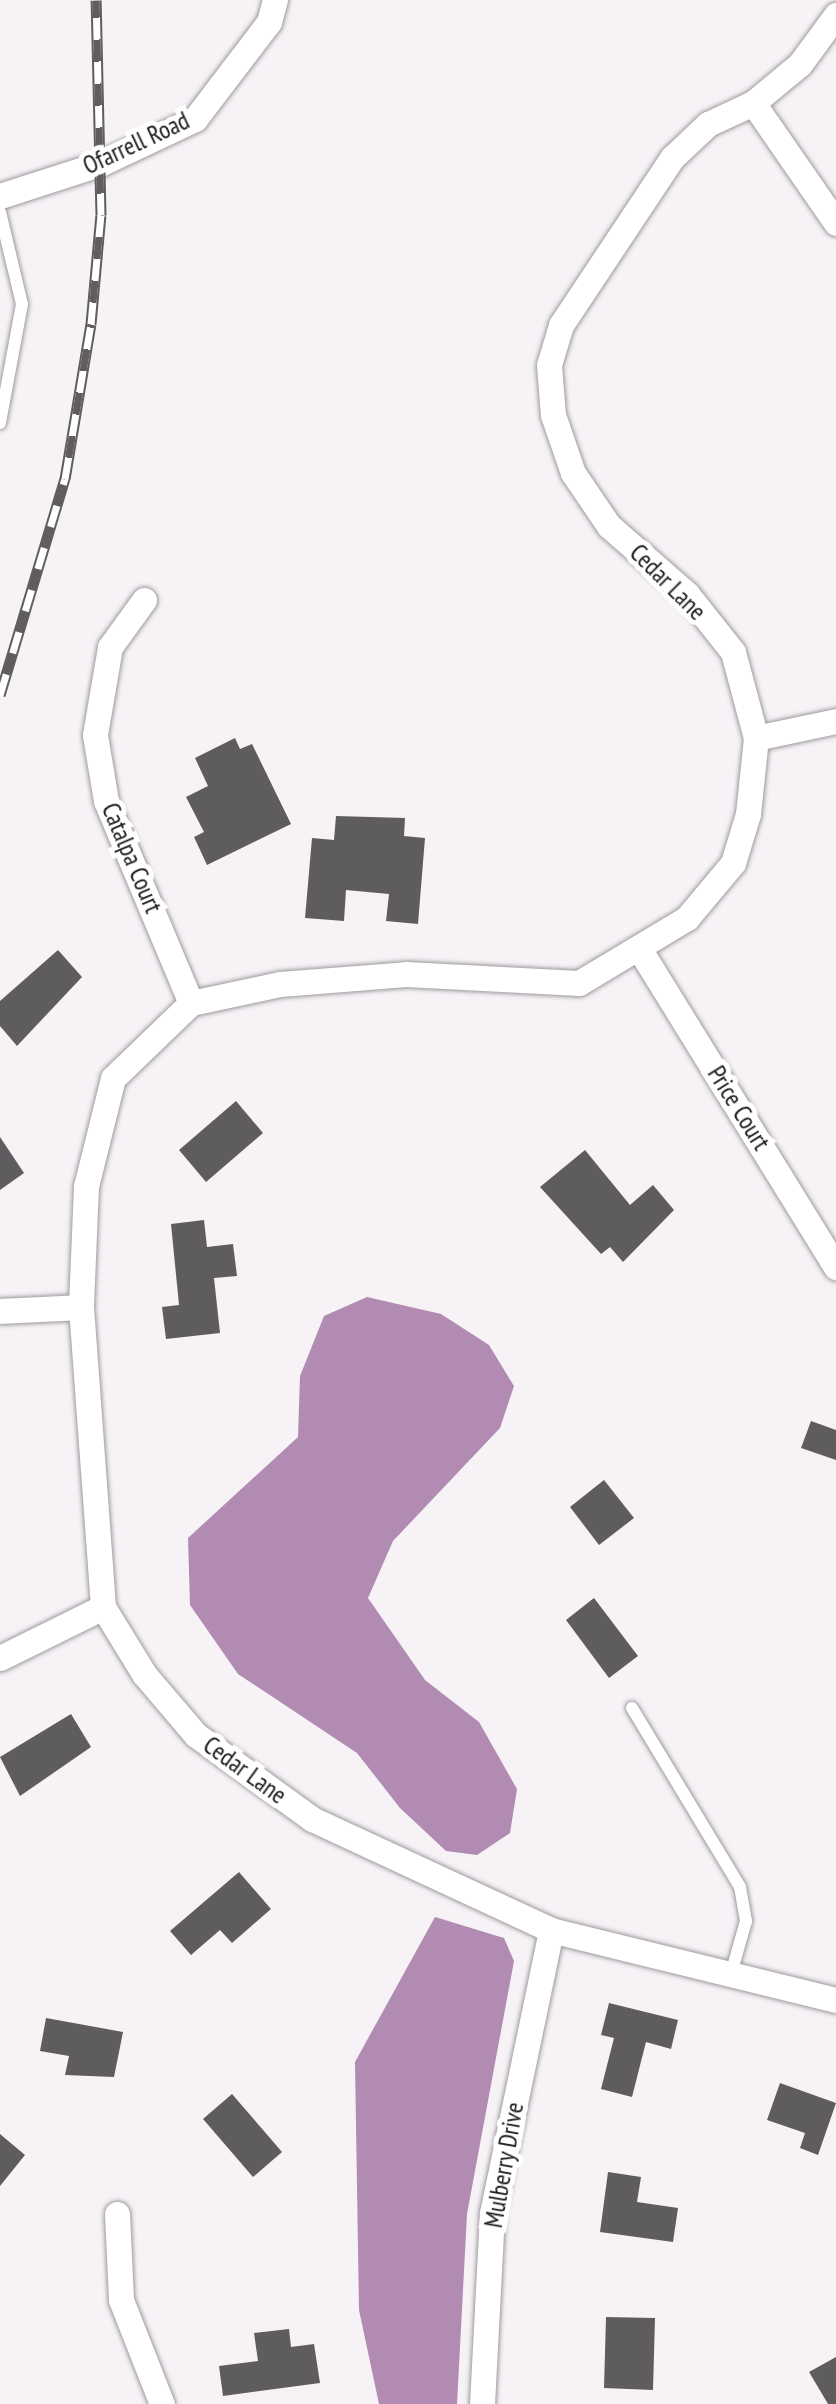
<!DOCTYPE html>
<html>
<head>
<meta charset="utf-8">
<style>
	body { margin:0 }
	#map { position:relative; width:836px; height:2404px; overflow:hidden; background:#f6f2f6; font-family:"PT Sans Narrow",sans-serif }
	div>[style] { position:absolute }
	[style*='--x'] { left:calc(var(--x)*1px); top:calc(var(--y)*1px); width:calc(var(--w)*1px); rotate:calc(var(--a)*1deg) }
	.water>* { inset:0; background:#b18bb2 }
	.building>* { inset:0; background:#5f5c5f }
	.roads { filter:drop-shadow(0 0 2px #9e9a9e) drop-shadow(0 0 2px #9e9a9e) }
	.service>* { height:12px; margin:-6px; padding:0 6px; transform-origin:6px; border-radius:6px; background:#fff }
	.minor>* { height:25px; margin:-12.5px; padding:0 12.5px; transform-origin:12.5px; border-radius:12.5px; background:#fff }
	.rail>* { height:11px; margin-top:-5.5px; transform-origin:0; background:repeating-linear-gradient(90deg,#fff 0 22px,#5f5d5f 0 44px); box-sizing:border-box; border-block:2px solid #5f5d5f }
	span { translate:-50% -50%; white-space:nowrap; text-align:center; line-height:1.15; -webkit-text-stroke:10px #fff; paint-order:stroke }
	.street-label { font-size:25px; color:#1b191b }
</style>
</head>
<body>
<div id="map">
	<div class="water">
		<div style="clip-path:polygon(367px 1297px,441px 1314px,489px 1345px,514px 1386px,500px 1428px,393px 1541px,368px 1598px,425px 1680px,479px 1722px,517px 1789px,510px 1833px,477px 1855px,446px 1851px,400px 1808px,357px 1753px,238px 1674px,190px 1605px,188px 1538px,298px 1437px,300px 1376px,324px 1316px)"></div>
		<div style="clip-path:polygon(435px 1917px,504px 1938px,514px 1961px,467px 2214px,457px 2404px,379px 2404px,359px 2310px,355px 2062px)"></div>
	</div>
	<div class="building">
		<div style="clip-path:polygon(235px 738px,240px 749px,252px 744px,291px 824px,207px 865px,194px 837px,204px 832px,186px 797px,208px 786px,195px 758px)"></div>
		<div style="clip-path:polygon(336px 816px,405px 818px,404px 836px,425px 838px,418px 924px,386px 921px,389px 894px,346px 890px,344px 921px,305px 918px,312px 838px,334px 840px)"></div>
		<div style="clip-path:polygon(58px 950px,82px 977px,17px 1046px,0 1026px,0 1001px)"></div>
		<div style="clip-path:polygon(236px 1101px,263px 1133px,206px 1182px,179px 1150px)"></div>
		<div style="clip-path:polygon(0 1137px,24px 1173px,0 1190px)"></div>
		<div style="clip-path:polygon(585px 1150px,630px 1205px,653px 1185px,674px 1210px,623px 1262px,610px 1247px,601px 1254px,540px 1187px)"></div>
		<div style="clip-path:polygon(204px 1220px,207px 1247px,233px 1244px,237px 1276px,214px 1278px,220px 1333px,166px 1339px,162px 1307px,179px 1305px,171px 1224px)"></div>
		<div style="clip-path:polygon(811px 1421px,836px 1430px,836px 1460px,801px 1448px)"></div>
		<div style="clip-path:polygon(604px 1480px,634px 1518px,599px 1545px,570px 1507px)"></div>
		<div style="clip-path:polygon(594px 1598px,638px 1656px,609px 1678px,566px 1620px)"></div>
		<div style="clip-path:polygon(71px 1714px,91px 1747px,20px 1796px,0 1757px)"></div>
		<div style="clip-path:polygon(239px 1872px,271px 1909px,232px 1943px,220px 1930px,191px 1955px,170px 1931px)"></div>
		<div style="clip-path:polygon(609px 2003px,678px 2020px,671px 2049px,646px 2042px,632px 2097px,601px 2089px,614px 2038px,601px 2035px)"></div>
		<div style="clip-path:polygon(46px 2018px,123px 2032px,114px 2077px,65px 2075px,69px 2056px,40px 2051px)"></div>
		<div style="clip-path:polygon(780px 2083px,836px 2103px,818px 2155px,800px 2148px,805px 2133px,767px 2120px)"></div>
		<div style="clip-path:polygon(232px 2094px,282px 2152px,253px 2177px,203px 2119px)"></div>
		<div style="clip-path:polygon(0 2134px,25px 2155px,0 2186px)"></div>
		<div style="clip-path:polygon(608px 2172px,641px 2177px,637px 2202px,678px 2208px,673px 2242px,600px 2232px)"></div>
		<div style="clip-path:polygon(606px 2317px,655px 2318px,653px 2390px,604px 2388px)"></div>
		<div style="clip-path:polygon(289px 2329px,291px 2347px,314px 2344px,320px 2383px,223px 2396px,219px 2366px,258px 2361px,254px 2333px)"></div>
		<div style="clip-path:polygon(836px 2357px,836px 2404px,828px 2404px,809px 2372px)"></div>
	</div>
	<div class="roads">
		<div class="service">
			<div style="--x:0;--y:212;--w:95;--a:76.6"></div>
			<div style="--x:22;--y:304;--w:121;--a:100.5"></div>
			<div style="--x:632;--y:1708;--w:209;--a:58.9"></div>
			<div style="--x:740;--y:1887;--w:35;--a:80"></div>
			<div style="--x:746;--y:1921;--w:55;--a:105.8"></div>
		</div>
		<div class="minor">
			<div style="--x:753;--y:103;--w:146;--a:55.3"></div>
			<div style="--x:0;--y:196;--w:107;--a:-17.9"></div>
			<div style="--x:102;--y:163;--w:103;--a:-25.3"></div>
			<div style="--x:195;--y:119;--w:122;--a:-52.7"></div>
			<div style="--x:269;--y:22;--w:23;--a:-75"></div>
			<div style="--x:144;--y:600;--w:58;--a:125.9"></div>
			<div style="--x:110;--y:647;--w:89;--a:99.7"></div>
			<div style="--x:95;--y:735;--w:67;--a:80.5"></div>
			<div style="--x:106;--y:801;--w:219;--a:67.2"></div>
			<div style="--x:756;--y:738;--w:82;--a:-12"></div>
			<div style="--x:640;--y:950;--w:373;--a:58.3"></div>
			<div style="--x:191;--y:1003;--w:91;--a:-12.1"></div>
			<div style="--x:280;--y:984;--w:126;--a:-4.5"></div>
			<div style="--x:406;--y:974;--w:173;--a:3"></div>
			<div style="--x:579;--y:983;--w:126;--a:-31"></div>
			<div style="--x:687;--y:918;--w:72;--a:-50.1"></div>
			<div style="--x:733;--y:863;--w:51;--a:-73"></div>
			<div style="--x:748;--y:814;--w:76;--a:-84"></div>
			<div style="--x:756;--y:738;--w:89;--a:-105"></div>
			<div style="--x:733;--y:652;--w:74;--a:-128.4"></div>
			<div style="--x:687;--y:594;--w:103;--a:-138.9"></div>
			<div style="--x:609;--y:526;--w:64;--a:-124.2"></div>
			<div style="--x:573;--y:473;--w:61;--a:-109"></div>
			<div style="--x:553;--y:415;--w:50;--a:-94.6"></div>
			<div style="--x:549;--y:365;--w:42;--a:-73.3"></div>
			<div style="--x:561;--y:325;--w:201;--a:-56.4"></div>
			<div style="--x:672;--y:158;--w:50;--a:-43.4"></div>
			<div style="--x:708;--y:124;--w:50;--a:-25"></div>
			<div style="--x:753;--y:103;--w:61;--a:-39.7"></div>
			<div style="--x:800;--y:64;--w:61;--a:-53.7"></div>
			<div style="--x:191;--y:1003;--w:108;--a:136.1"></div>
			<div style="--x:113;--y:1078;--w:111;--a:104"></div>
			<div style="--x:86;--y:1186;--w:121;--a:92.4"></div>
			<div style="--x:81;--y:1307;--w:301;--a:85.8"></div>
			<div style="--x:103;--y:1607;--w:79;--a:58.5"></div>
			<div style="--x:144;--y:1674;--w:80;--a:49.6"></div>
			<div style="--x:196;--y:1735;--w:143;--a:35.9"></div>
			<div style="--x:312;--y:1819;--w:264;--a:24.9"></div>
			<div style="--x:551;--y:1930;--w:293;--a:13.8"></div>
			<div style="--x:0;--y:1311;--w:81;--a:-2.8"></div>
			<div style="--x:0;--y:1658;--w:115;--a:-26.3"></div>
			<div style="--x:117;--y:2214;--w:86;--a:87.3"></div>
			<div style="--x:121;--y:2300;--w:112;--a:68.5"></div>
			<div style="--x:482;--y:2404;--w:191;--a:-87"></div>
			<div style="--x:492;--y:2213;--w:289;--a:-78.2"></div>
		</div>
	</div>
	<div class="rail">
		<div style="--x:0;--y:695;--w:226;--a:-73.3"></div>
		<div style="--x:65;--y:479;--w:157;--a:-80.5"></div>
		<div style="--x:91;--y:324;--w:109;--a:-84.8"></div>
		<div style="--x:101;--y:215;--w:215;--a:-91.3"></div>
	</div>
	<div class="street-label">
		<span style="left:136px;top:143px;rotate:-25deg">Ofarrell Road</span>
		<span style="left:668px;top:582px;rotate:45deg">Cedar Lane</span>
		<span style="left:132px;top:858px;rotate:67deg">Catalpa Court</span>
		<span style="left:739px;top:1108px;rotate:58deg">Price Court</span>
		<span style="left:245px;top:1770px;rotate:36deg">Cedar Lane</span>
		<span style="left:504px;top:2165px;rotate:-80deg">Mulberry Drive</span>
	</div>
</div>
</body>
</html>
